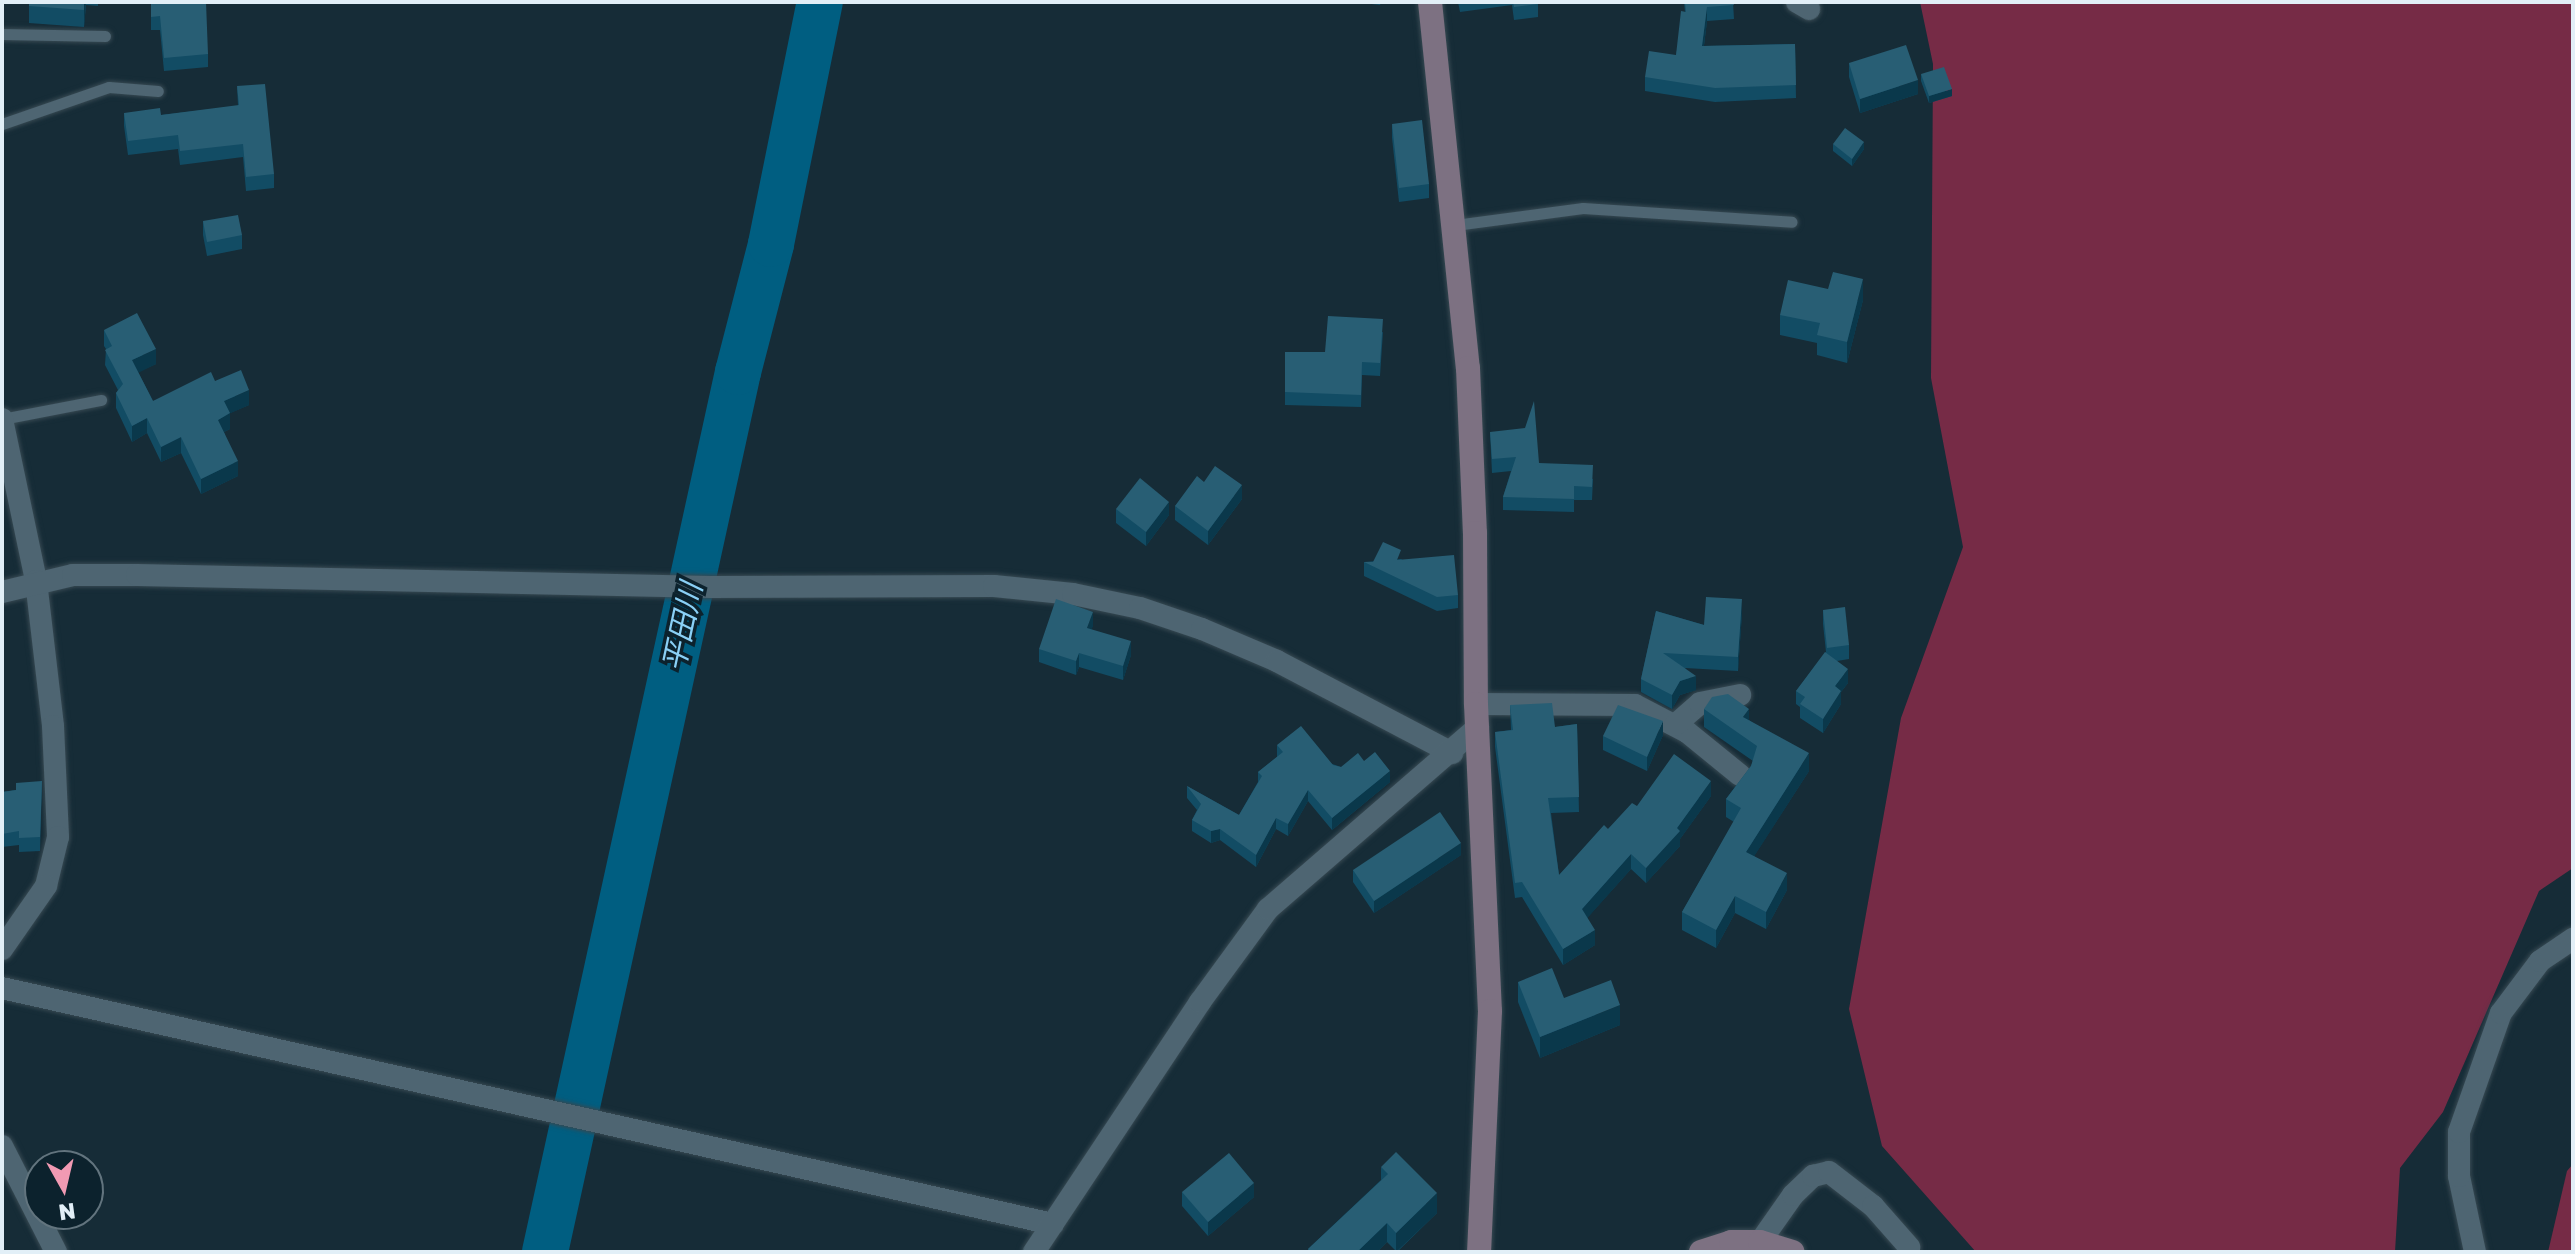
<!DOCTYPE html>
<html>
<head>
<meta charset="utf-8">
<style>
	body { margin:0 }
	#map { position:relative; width:2575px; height:1254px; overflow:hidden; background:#162c37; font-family:"Golos Text","Noto Sans JP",sans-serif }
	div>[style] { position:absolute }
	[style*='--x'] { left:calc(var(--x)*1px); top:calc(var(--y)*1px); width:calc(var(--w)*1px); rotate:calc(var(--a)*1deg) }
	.green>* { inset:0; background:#762b46 }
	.river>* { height:46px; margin:-23px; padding:0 23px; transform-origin:23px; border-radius:23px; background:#005e81 }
	.roads { filter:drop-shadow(0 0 2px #374952) drop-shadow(0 0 2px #374952) }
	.lane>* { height:11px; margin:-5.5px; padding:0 5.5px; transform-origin:5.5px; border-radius:5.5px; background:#4e6572 }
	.street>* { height:22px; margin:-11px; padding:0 11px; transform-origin:11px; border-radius:11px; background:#4e6572 }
	.secondary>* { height:24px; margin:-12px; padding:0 12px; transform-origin:12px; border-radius:12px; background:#7d7182 }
	.wall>* { inset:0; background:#124c64 }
	.shaded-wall>* { inset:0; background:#0a384b }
	.building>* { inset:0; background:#285e74 }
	span { translate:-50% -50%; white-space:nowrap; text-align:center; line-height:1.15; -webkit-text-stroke:7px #0c222d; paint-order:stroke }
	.water-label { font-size:30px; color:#8ad0f6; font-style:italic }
	.frame { position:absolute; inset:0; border:4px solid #e2eff7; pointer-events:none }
	.north { position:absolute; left:24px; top:1150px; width:80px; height:80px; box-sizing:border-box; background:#0c222d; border:2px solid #62747e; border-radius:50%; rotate:172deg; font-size:22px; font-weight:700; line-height:32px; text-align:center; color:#e2eff7 }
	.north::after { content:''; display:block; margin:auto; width:28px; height:36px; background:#f19ab3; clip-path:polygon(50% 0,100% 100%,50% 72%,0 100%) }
</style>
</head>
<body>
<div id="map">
	<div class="green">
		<div style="clip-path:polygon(1920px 2px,2573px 2px,2573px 868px,2539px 891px,2443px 1112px,2400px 1168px,2395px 1252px,1976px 1252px,1882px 1146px,1849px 1009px,1901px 718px,1963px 547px,1931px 378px,1933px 64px)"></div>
		<div style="clip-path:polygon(2573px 1164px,2573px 1252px,2548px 1252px,2567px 1171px)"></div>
	</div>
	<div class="river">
		<div style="--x:545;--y:1252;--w:901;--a:-77.63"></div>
		<div style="--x:738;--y:372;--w:132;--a:-75.5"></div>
		<div style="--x:771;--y:244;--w:247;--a:-78.6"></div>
	</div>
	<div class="roads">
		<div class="lane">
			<div style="--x:2;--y:34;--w:103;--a:1.1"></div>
			<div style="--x:2;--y:124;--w:113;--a:-19.1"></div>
			<div style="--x:109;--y:87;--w:49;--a:4.7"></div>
			<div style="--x:1455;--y:225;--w:129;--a:-7.6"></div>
			<div style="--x:1583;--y:208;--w:209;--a:3.8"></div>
			<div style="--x:2;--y:419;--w:101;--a:-10.9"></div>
		</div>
		<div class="street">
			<div style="--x:1797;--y:2;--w:14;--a:30"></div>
			<div style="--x:2;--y:419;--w:166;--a:78.1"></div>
			<div style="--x:36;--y:581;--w:146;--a:83.3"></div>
			<div style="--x:53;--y:726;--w:111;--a:87.4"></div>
			<div style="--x:58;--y:837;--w:50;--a:103.8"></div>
			<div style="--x:46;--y:886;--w:77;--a:124.9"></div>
			<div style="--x:2;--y:592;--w:73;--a:-13.5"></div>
			<div style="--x:73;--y:575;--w:64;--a:0"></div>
			<div style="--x:137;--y:575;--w:574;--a:1.2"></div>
			<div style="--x:711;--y:587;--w:283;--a:-0.2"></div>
			<div style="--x:994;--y:586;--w:79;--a:5.8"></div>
			<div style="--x:1073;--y:594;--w:68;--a:11.8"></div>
			<div style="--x:1140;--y:608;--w:65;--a:18.7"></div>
			<div style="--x:1202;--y:629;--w:82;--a:23.1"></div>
			<div style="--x:1277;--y:661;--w:198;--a:27.7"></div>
			<div style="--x:1476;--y:704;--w:159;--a:0.4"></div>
			<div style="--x:1635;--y:705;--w:59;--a:27.4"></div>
			<div style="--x:1687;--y:732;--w:68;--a:39.1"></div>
			<div style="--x:1675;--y:725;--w:33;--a:-41"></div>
			<div style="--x:1700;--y:703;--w:41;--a:-11.3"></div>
			<div style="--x:2;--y:988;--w:1077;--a:12.66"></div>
			<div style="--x:2;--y:1146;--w:119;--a:63"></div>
			<div style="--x:1760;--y:1242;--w:57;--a:-54.9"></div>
			<div style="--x:1793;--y:1195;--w:28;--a:-44"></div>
			<div style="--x:1813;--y:1176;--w:16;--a:-14"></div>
			<div style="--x:1829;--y:1172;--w:56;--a:37.7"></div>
			<div style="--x:1873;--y:1206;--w:55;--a:48.7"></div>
			<div style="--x:1034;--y:1252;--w:300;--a:-56.4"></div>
			<div style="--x:1200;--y:1002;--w:115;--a:-53.8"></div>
			<div style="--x:1268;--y:909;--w:278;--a:-40.9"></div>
			<div style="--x:2475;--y:1252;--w:78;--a:-101.9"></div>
			<div style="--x:2459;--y:1176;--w:44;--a:-90"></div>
			<div style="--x:2459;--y:1132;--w:126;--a:-70.6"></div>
			<div style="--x:2501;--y:1013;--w:65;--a:-53.1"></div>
			<div style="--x:2540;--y:961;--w:40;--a:-34"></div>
		</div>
		<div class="secondary">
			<div style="--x:1430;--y:2;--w:368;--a:84.1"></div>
			<div style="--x:1468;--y:368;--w:165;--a:87.6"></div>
			<div style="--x:1475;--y:533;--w:171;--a:89.7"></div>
			<div style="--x:1476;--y:704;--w:307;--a:87.4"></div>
			<div style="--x:1490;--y:1011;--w:241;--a:92.6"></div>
			<div style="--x:1701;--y:1252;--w:32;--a:-18"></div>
			<div style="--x:1731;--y:1242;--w:29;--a:0"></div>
			<div style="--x:1760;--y:1242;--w:34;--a:17"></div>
		</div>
	</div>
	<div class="wall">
		<div style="clip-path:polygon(29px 2px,98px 2px,98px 6px,86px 5px,84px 27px,29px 23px)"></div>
		<div style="clip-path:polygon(151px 2px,208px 54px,208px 67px,164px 71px,160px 30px,151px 30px)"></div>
		<div style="clip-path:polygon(1355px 2px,1381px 2px,1380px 5px)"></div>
		<div style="clip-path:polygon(1458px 2px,1538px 2px,1538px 17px,1514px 20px,1512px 5px,1460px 12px)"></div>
		<div style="clip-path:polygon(1684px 2px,1733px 2px,1734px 19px,1707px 21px,1704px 46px,1795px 44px,1796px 98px,1715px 102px,1645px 91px,1645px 77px,1676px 55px,1685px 12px)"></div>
		<div style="clip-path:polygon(1849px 63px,1918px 94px,1860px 113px,1849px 77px)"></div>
		<div style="clip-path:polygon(1921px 74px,1952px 96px,1929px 103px,1921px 81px)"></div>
		<div style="clip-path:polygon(237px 86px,274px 174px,274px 188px,246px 191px,243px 157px,180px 165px,178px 149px,128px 155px,124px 126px,124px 113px,161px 115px,238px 106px)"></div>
		<div style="clip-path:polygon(1392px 124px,1429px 184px,1429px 198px,1399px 202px,1392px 138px)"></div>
		<div style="clip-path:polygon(1833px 144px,1864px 149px,1852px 166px,1833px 151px)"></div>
		<div style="clip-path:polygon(203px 221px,242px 235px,242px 249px,207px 256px,203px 235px)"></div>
		<div style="clip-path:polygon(1863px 300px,1847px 363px,1817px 355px,1817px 343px,1780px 335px,1780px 315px)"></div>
		<div style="clip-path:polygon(104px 330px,156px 364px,138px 372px,153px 401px,215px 381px,249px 405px,230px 413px,230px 429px,224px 432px,238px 476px,201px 494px,181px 453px,161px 462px,147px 433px,132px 442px,116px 408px,116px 393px,118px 390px,105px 365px,106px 349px,104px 346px)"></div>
		<div style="clip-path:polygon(1383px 332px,1380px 376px,1362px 375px,1361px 407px,1285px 405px,1285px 352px,1325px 352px)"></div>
		<div style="clip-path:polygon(1490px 432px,1539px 463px,1593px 479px,1592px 500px,1574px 500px,1574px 512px,1503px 510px,1503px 497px,1511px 471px,1492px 473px)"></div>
		<div style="clip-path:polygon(1204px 482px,1242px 499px,1208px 545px,1175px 520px,1175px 506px)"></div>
		<div style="clip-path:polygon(1116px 509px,1169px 515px,1146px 546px,1116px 523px)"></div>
		<div style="clip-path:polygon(1401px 559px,1458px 595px,1458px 608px,1437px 611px,1364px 576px,1364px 562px)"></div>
		<div style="clip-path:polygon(1823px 610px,1849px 645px,1849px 659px,1837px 661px,1848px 683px,1841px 692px,1841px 704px,1823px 733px,1800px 718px,1800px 707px,1796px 704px,1796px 691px,1826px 652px,1823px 624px)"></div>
		<div style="clip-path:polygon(1656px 611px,1704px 625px,1742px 613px,1738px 671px,1685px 668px,1696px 690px,1680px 695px,1672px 709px,1641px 692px,1641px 679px)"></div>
		<div style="clip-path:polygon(1093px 626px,1091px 629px,1131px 655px,1123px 680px,1079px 667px,1076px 675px,1039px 662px,1039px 649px)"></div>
		<div style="clip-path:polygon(1510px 705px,1555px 727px,1577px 724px,1579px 812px,1551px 813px,1559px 875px,1608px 829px,1637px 806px,1711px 796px,1680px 839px,1680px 846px,1646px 883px,1631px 869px,1587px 918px,1595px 945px,1563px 965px,1522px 897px,1515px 898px,1495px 747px,1495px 732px,1511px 730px)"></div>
		<div style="clip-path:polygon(1704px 709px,1749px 720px,1809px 771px,1754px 856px,1787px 890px,1766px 929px,1735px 913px,1716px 948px,1682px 930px,1682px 912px,1734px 822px,1726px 817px,1726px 799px,1751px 766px,1753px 761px,1704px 727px)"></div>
		<div style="clip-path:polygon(1663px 735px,1647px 771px,1603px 750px,1603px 736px)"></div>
		<div style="clip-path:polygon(1277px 745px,1341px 767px,1364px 761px,1390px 782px,1332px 830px,1308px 801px,1288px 836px,1276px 829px,1256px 867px,1220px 840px,1211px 843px,1192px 831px,1192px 820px,1197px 810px,1187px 798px,1187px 786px,1239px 815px,1258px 782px,1258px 772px,1277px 757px)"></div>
		<div style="clip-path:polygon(42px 781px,40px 851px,19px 852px,19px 845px,2px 847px,2px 792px,16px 790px)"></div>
		<div style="clip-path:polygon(1461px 855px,1374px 913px,1353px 882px,1353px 870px)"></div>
		<div style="clip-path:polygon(1518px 982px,1620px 1025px,1540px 1058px,1518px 1002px)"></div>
		<div style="clip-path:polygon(1381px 1167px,1437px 1213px,1397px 1252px,1387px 1242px,1377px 1252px,1308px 1252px,1308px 1249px,1381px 1180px)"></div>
		<div style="clip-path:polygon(1182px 1192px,1254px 1197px,1208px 1236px,1182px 1206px)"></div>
	</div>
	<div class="shaded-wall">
		<div style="clip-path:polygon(84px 2px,86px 2px,84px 27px)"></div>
		<div style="clip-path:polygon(1707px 7px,1707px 21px,1702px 60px,1702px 46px)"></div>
		<div style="clip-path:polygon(1918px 80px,1918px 94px,1860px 113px,1860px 99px)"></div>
		<div style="clip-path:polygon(1952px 89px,1952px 96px,1929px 103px,1929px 96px)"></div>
		<div style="clip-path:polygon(1864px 142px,1864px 149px,1852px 166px,1852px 159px)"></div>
		<div style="clip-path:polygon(1863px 279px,1863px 300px,1847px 363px,1847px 342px)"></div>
		<div style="clip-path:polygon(156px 349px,156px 364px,132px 376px,132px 360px)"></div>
		<div style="clip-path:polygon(249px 390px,249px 405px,224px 416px,224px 401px)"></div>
		<div style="clip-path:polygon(230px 413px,230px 429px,218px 435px,218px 420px)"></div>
		<div style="clip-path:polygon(147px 418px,147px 433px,132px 442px,132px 426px)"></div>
		<div style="clip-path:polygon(181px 437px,181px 453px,161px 462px,161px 447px)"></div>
		<div style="clip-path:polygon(238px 461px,238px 476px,201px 494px,201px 479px)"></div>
		<div style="clip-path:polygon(1242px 485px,1242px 499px,1208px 545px,1208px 531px)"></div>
		<div style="clip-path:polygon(1169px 502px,1169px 515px,1146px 546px,1146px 532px)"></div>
		<div style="clip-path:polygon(1742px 599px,1742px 613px,1738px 671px,1738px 657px)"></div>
		<div style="clip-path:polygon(1093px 612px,1093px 626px,1087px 642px,1087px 628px)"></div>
		<div style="clip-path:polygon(1131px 641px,1131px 655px,1123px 680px,1123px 666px)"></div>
		<div style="clip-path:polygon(1079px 653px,1079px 667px,1076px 675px,1076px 661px)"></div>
		<div style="clip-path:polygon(1848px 669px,1848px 683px,1841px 692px,1841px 704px,1823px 733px,1823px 719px,1835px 686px)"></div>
		<div style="clip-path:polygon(1696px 676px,1696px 690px,1680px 695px,1672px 709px,1672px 695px,1680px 681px)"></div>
		<div style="clip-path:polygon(1749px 709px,1749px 726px,1743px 717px)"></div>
		<div style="clip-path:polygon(1663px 721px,1663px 735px,1647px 771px,1647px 757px)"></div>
		<div style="clip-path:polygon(1809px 753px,1809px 771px,1746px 869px,1746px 852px)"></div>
		<div style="clip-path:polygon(1390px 771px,1390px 782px,1332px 830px,1332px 818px)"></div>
		<div style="clip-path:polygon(1711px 781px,1711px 796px,1680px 839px,1680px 846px,1646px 883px,1646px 868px,1677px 828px)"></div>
		<div style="clip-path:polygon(1308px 790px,1308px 801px,1288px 836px,1288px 824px)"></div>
		<div style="clip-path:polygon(1276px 818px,1276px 829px,1256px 867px,1256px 855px)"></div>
		<div style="clip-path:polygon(1220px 829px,1220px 840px,1211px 843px,1211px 831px)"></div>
		<div style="clip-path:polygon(1461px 843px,1461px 855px,1374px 913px,1374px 901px)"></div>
		<div style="clip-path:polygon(1631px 854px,1631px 869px,1582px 924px,1582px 909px)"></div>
		<div style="clip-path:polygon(1787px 873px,1787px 890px,1766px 929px,1766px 912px)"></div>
		<div style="clip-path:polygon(1735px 896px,1735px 913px,1716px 948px,1716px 930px)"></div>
		<div style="clip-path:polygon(1595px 930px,1595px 945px,1563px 965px,1563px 949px)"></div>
		<div style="clip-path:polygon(1620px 1005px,1620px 1025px,1540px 1058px,1540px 1037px)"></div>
		<div style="clip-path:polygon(1254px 1183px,1254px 1197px,1208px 1236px,1208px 1222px)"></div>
		<div style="clip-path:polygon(1437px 1193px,1437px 1213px,1396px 1252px,1396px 1233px)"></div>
		<div style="clip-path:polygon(1387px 1223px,1387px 1242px,1377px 1252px,1357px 1252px)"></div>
	</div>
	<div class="building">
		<div style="clip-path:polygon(29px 2px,84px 2px,84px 10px,29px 6px)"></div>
		<div style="clip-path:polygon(151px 2px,206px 2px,208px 54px,164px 58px,160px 16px,151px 17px)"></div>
		<div style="clip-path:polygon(1513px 2px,1538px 2px,1538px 4px,1514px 7px)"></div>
		<div style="clip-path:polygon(1685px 2px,1733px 2px,1734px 5px,1707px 7px,1702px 46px,1795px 44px,1796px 85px,1715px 88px,1645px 77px,1649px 51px,1676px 55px,1681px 11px,1686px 12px)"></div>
		<div style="clip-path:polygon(1906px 45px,1918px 80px,1860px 99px,1849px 63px)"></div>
		<div style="clip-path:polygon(1944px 67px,1952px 89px,1929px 96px,1921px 74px)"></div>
		<div style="clip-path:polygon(265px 84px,274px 174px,246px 177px,243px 144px,180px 151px,178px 135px,128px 141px,124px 113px,160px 108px,161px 115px,239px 105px,237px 86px)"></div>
		<div style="clip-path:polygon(1422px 120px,1429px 184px,1399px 188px,1392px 124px)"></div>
		<div style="clip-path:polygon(1845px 128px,1864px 142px,1852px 159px,1833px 144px)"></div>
		<div style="clip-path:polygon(238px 215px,242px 235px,207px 242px,203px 221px)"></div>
		<div style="clip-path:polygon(1833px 272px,1863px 279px,1847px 342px,1817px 335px,1820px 323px,1780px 315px,1788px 280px,1828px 289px)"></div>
		<div style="clip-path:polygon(137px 313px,156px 349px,132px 360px,153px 401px,211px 372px,215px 381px,241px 370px,249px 390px,224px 401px,230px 413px,218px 420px,238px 461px,201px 479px,181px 437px,161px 447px,147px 418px,132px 426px,116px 393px,123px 384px,105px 350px,112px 346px,104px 330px)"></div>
		<div style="clip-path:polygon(1328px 316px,1383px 319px,1380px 363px,1362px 362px,1361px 395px,1285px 392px,1285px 352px,1325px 352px)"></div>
		<div style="clip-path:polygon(1534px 401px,1539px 463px,1593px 465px,1592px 487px,1574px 486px,1574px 499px,1503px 497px,1516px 457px,1492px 459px,1490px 432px,1525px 428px)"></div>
		<div style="clip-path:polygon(1215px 466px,1242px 485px,1208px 531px,1175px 506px,1197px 476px,1204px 482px)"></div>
		<div style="clip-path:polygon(1140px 478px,1169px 502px,1146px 532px,1116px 509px)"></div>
		<div style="clip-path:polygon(1383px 542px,1401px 550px,1397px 560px,1454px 555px,1458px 595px,1437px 597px,1364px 562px,1373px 562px)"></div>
		<div style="clip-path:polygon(1706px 597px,1742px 599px,1738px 657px,1663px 653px,1696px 676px,1680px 681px,1672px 695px,1641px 679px,1656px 611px,1704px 625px)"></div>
		<div style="clip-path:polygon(1056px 599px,1093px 612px,1087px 628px,1131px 641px,1123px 666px,1079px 653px,1076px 661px,1039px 649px)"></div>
		<div style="clip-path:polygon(1845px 607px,1849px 645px,1827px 648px,1823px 610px)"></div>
		<div style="clip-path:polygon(1825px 652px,1848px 669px,1835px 686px,1841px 691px,1823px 719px,1800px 704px,1805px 697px,1796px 691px)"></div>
		<div style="clip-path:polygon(1728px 694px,1749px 709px,1743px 717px,1809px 753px,1746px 852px,1787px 873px,1766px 912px,1735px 896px,1716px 930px,1682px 912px,1741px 808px,1726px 799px,1751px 766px,1757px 746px,1704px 709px,1712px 697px)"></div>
		<div style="clip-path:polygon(1552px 703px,1555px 727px,1577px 724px,1579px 797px,1548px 798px,1559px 875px,1604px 825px,1608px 829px,1632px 803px,1637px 806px,1674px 754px,1711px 781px,1677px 828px,1680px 831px,1646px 868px,1631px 854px,1582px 909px,1595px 930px,1563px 949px,1522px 882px,1515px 883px,1495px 732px,1513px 730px,1510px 705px)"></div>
		<div style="clip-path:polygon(1618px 705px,1663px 721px,1647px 757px,1603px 736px)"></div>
		<div style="clip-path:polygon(1301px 726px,1333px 765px,1341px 767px,1358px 753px,1364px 761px,1375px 752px,1390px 771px,1332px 818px,1308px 790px,1288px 824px,1276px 818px,1256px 855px,1220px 829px,1211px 831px,1192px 820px,1201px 804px,1187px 786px,1239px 815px,1262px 776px,1258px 772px,1283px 752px,1277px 745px)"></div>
		<div style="clip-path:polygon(42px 781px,40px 837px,19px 838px,19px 831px,2px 834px,2px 792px,16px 790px,16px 783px)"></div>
		<div style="clip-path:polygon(1440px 812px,1461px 843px,1374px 901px,1353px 870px)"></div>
		<div style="clip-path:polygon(1552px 968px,1564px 998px,1611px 980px,1620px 1005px,1540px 1037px,1518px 982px)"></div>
		<div style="clip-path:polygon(1396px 1152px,1437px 1193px,1396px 1233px,1387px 1223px,1357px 1252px,1311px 1252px,1308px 1249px,1388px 1174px,1381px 1167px)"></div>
		<div style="clip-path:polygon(1229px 1153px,1254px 1183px,1208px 1222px,1182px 1192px)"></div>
	</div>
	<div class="water-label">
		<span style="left:682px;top:627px;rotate:-78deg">平田川</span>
	</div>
	<div class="frame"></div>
	<div class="north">N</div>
</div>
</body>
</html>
